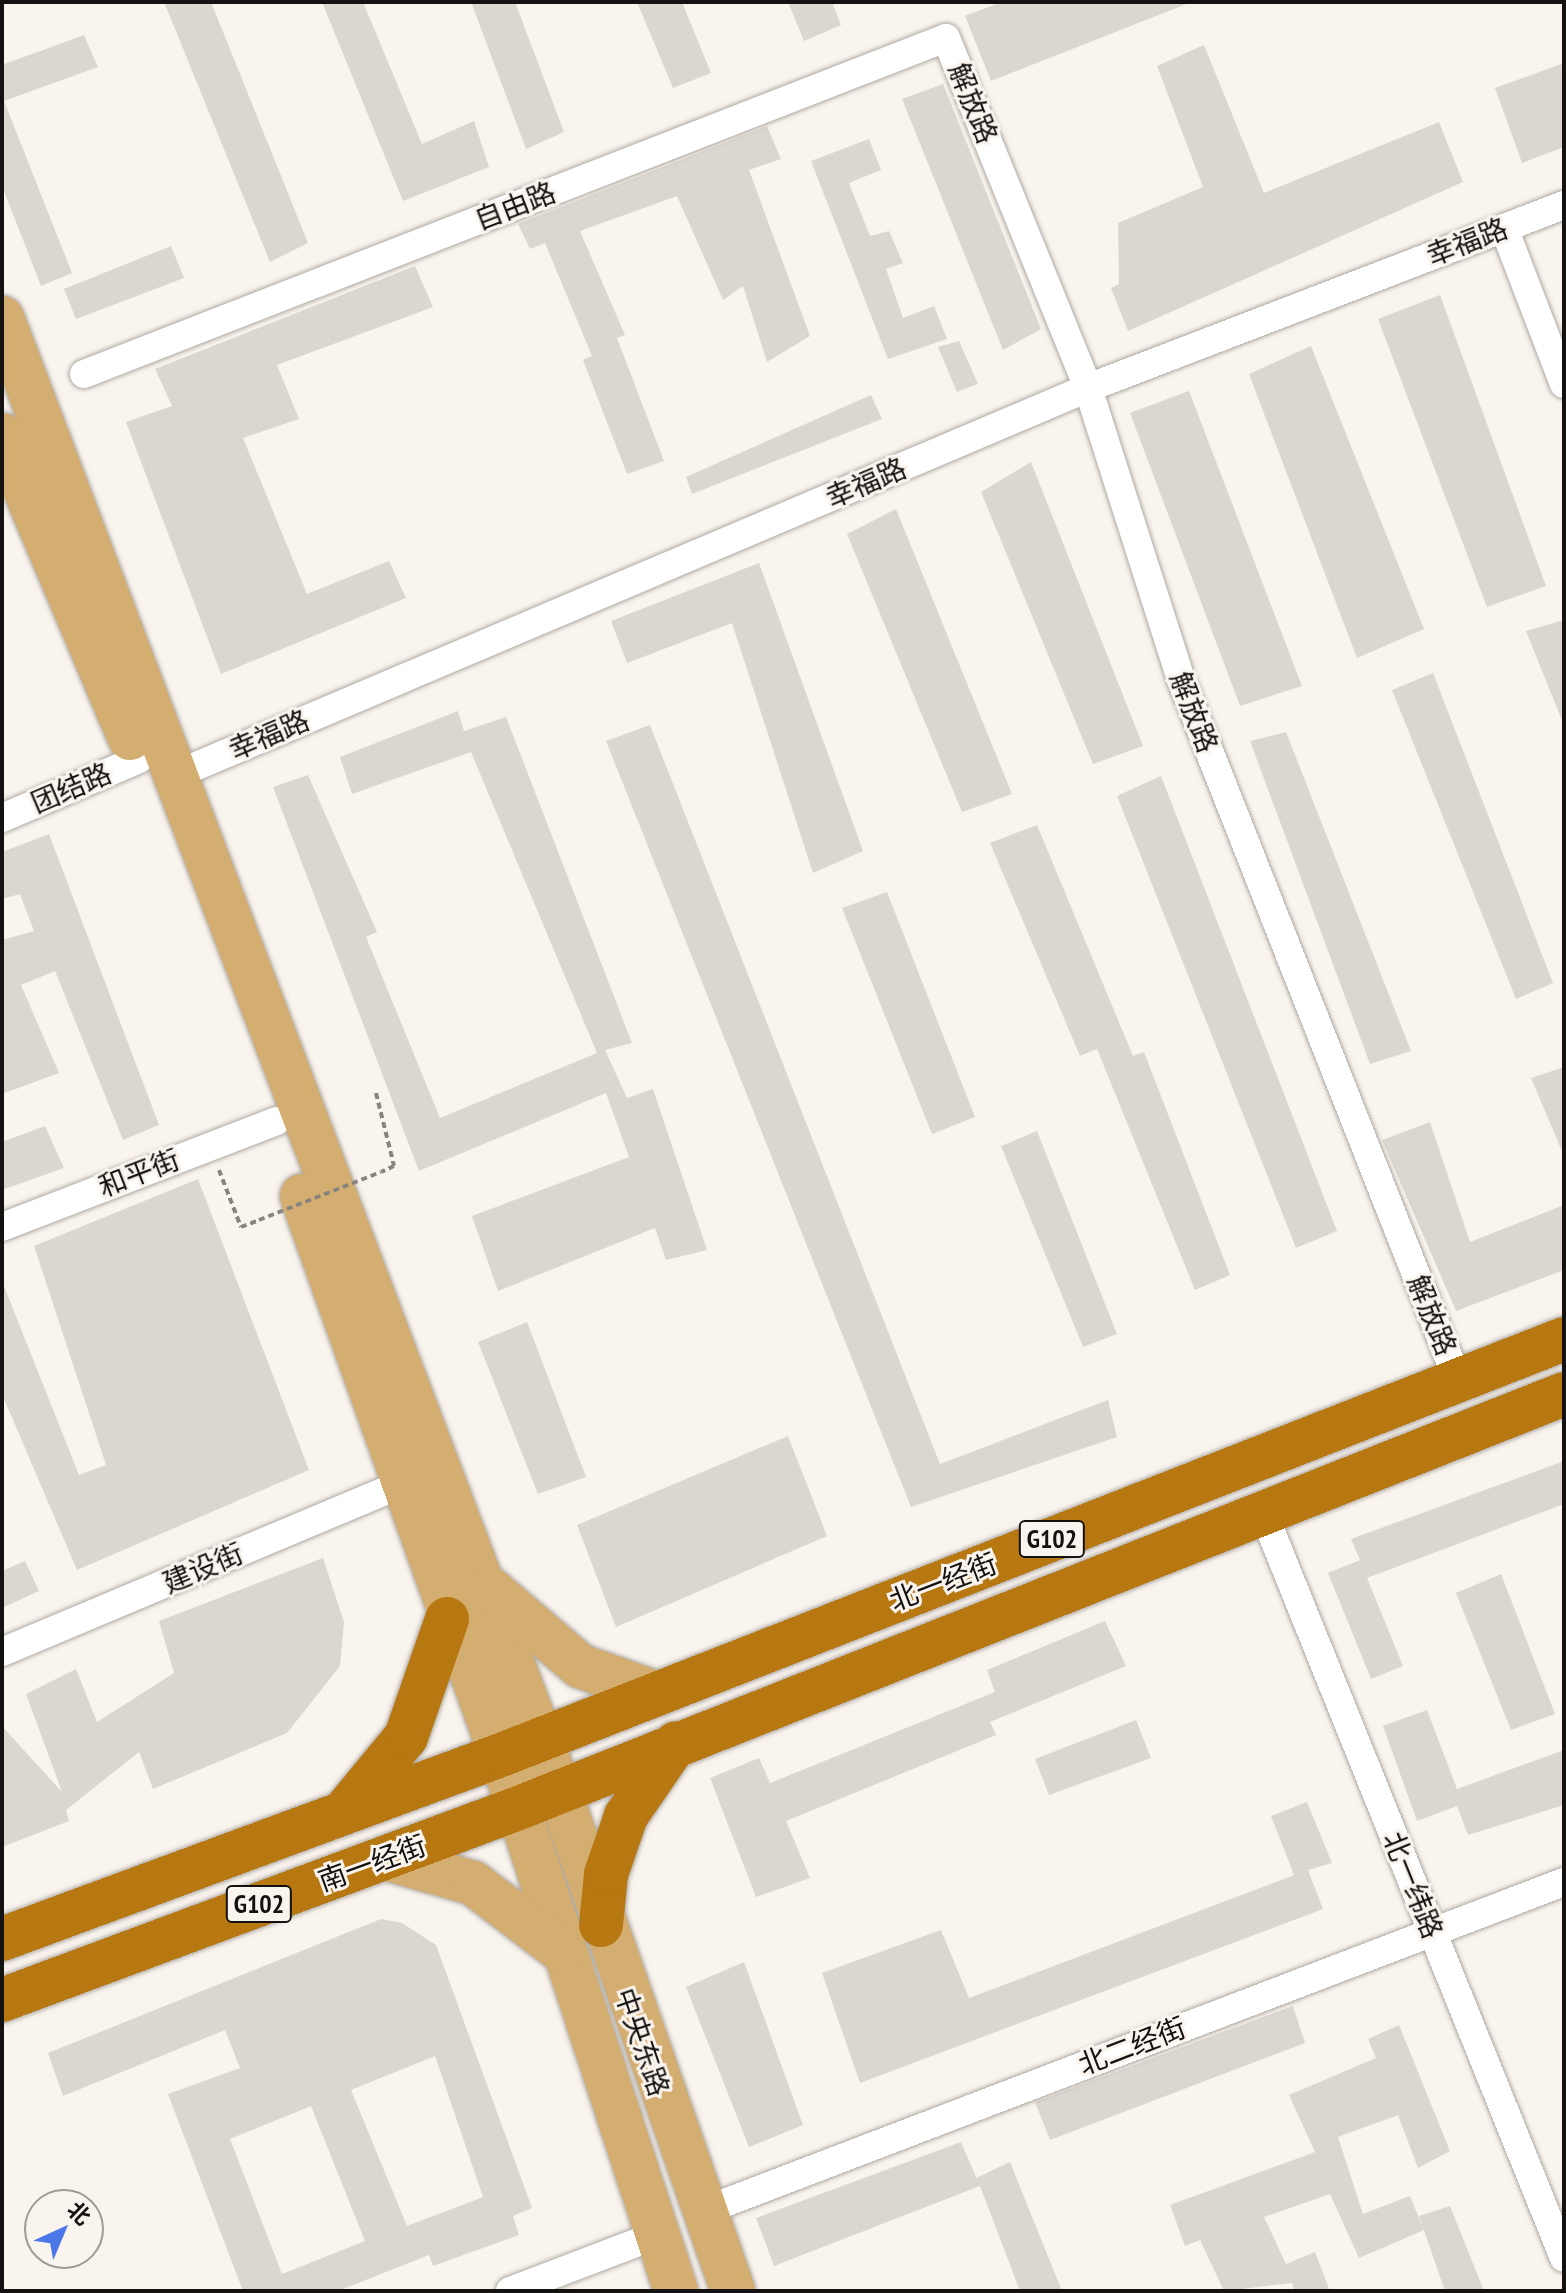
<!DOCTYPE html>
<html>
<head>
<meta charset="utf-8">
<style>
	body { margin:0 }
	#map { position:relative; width:1566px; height:2293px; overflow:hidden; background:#faf4ee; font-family:"PT Sans Narrow","Noto Sans SC",sans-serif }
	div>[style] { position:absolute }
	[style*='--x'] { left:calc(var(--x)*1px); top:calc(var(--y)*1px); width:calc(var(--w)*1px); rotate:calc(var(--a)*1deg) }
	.building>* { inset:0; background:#dcd6d0 }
	.path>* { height:4px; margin-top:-2px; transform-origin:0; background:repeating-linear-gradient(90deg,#87837f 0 6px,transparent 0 10px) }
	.roads { filter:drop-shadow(0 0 2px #aea9a3) drop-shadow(0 0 2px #aea9a3) }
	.street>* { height:28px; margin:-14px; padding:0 14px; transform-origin:14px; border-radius:14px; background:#fff }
	.primary>* { height:44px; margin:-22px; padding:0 22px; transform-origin:22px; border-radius:22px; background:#d4ad70 }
	.highway>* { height:44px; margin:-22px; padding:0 22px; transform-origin:22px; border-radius:22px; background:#b77711 }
	.path-bridge>* { height:4px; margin-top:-2px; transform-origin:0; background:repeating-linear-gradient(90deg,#87837f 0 6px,transparent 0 10px) }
	span { translate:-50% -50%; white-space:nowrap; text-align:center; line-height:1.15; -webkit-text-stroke:6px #faf4ee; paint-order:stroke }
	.shield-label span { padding:2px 6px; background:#faf4ee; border:2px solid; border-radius:6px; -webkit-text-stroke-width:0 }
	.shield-label { font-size:26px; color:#141210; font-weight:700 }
	.street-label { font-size:28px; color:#141210 }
	.frame { position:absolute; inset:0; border:4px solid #141210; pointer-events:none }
	.north { position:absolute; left:24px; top:2189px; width:80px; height:80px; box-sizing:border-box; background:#faf4ee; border:2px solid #9e9a95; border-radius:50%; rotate:44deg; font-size:22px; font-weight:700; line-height:32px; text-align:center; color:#141210 }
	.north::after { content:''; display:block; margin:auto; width:28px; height:36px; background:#4b77e9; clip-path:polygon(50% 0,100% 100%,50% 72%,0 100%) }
</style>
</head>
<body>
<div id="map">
	<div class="building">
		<div style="clip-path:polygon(164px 2px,211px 2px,308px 243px,270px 262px)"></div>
		<div style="clip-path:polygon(322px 2px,363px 2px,422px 144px,474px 121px,489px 167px,403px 201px)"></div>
		<div style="clip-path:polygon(471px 2px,515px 2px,564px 132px,526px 149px)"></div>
		<div style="clip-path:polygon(637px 2px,682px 2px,711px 73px,673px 88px)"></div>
		<div style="clip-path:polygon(788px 2px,832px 2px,841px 25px,804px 41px)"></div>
		<div style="clip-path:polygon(1002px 2px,1189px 2px,1189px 3px,991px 81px,965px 16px)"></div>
		<div style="clip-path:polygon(84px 35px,98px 67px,4px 101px,72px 273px,41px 286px,2px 186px,2px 65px)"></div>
		<div style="clip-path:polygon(1204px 45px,1264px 193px,1439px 122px,1463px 182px,1128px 331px,1111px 288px,1119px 284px,1118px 223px,1203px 187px,1157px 66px)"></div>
		<div style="clip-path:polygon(1564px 63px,1564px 147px,1522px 163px,1495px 88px)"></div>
		<div style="clip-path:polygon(943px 84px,1041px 329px,1003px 350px,902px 99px)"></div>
		<div style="clip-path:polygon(767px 126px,781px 159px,749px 170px,810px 336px,767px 362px,743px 286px,723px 300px,677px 196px,580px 231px,625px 335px,617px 338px,664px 461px,627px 474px,583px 360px,592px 356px,545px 243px,530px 249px,518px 224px)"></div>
		<div style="clip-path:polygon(869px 139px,881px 170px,849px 183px,870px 236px,889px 231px,903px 263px,886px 269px,903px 318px,934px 306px,947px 339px,888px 359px,811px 161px)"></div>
		<div style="clip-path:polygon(171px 246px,184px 278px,76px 319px,64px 289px)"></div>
		<div style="clip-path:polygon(415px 266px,433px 307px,277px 365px,299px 419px,243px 438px,307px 594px,389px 561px,406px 598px,221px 674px,126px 422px,172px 406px,155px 369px)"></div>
		<div style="clip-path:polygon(1440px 295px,1546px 586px,1487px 607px,1378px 319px)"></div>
		<div style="clip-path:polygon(959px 341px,978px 384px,957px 392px,938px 347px)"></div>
		<div style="clip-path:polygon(1311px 346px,1424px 629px,1357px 658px,1249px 374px)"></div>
		<div style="clip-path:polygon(1189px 391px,1302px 686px,1240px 706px,1130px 413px)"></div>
		<div style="clip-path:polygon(871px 395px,882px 419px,692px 494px,686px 477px)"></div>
		<div style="clip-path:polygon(1031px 462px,1143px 746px,1093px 764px,981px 492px)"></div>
		<div style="clip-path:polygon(896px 509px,1012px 794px,962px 812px,847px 534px)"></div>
		<div style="clip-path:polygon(759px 563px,863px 851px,813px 873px,732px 623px,627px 663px,611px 621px)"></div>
		<div style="clip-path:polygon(1564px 620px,1564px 723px,1563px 723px,1526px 631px)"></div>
		<div style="clip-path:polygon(1433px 673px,1553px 983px,1516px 999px,1392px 690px)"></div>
		<div style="clip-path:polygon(458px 711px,464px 731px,506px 717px,632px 1043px,605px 1050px,627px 1098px,653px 1089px,707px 1250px,666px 1260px,655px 1228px,498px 1291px,472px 1216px,629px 1157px,606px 1093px,419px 1171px,273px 787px,308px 775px,377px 932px,366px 937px,440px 1118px,597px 1053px,471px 752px,352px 794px,340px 757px)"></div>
		<div style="clip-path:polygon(650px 725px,940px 1464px,1108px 1400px,1117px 1437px,911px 1507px,606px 741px)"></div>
		<div style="clip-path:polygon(1286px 732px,1411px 1051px,1370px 1064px,1250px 741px)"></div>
		<div style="clip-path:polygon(1161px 776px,1337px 1231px,1296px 1248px,1117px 796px)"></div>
		<div style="clip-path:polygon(1037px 825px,1133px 1056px,1144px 1052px,1230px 1275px,1195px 1290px,1097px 1049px,1080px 1056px,990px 843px)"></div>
		<div style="clip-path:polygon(49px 834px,159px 1125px,123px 1140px,55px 971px,21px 985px,59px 1073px,2px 1094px,2px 940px,34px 931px,20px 894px,2px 899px,2px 852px)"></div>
		<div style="clip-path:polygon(887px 892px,975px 1117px,932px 1134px,842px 908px)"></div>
		<div style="clip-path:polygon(1564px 1067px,1564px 1156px,1531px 1078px)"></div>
		<div style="clip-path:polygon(1430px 1122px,1470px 1242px,1564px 1205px,1564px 1270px,1456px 1311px,1382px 1140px)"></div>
		<div style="clip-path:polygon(45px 1126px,64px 1168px,2px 1190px,2px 1142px)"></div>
		<div style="clip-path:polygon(1037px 1131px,1117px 1334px,1083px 1347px,1001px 1146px)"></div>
		<div style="clip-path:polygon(198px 1179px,309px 1470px,77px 1570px,2px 1394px,2px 1281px,79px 1475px,106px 1465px,34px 1246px)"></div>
		<div style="clip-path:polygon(527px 1322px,586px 1477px,538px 1494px,478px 1342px)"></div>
		<div style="clip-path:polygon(788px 1436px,827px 1536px,616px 1627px,577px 1525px)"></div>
		<div style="clip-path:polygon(1564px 1461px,1564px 1504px,1367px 1578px,1403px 1666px,1371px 1679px,1328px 1573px,1360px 1560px,1351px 1539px)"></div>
		<div style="clip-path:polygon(323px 1558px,344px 1622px,340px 1666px,287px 1733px,153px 1789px,139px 1752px,66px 1810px,69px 1821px,2px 1847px,2px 1726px,62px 1792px,26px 1694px,76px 1669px,97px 1722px,174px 1673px,159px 1621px)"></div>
		<div style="clip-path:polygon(25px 1561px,39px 1591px,2px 1608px,2px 1571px)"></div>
		<div style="clip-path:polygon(1501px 1574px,1555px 1714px,1511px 1730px,1456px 1593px)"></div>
		<div style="clip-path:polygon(1105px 1621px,1126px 1666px,990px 1722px,996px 1735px,786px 1821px,810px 1878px,756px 1897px,710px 1778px,759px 1758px,770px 1783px,995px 1692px,987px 1670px)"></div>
		<div style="clip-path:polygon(1427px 1710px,1457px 1789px,1564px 1750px,1564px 1805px,1468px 1835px,1457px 1806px,1417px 1821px,1383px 1726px)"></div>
		<div style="clip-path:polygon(1136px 1720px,1151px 1758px,1049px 1795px,1035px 1759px)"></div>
		<div style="clip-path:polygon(1307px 1802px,1332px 1863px,1308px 1870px,1323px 1909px,860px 2083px,822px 1973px,941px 1930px,969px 1998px,1308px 1870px,1294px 1875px,1271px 1816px)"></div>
		<div style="clip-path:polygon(evenodd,381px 1919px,402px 1923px,436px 1945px,532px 2208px,513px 2216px,519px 2235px,433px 2266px,429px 2255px,338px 2291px,243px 2291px,168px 2094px,240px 2068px,225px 2030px,63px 2096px,48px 2053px,381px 1919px,435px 2056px,483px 2197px,407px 2226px,351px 2090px,435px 2056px,381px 1919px,311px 2106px,365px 2241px,282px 2274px,230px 2139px,311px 2106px)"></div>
		<div style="clip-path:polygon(744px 1962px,803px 2125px,749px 2147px,686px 1987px)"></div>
		<div style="clip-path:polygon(1293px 2006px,1305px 2043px,1050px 2140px,1035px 2102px)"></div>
		<div style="clip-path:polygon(1399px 2025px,1450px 2151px,1418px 2168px,1398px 2115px,1338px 2137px,1363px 2214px,1410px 2196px,1424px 2230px,1359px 2258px,1330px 2194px,1264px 2217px,1286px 2264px,1315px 2252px,1330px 2291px,1294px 2291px,1292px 2283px,1224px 2291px,1200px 2240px,1185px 2246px,1170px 2205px,1315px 2152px,1289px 2095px,1376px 2058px,1368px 2039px)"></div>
		<div style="clip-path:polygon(961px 2142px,979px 2184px,976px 2178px,1010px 2162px,1062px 2291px,1020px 2291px,980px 2186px,774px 2266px,756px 2218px)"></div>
		<div style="clip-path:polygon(1450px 2206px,1484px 2291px,1445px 2291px,1419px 2216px)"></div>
	</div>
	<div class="path">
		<div style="--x:376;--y:1093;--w:75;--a:76.1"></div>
		<div style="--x:394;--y:1166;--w:14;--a:155"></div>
		<div style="--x:219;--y:1170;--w:61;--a:68.9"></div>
		<div style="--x:241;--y:1227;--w:19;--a:-21"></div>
	</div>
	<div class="roads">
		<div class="street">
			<div style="--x:1504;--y:228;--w:167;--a:69"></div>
			<div style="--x:84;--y:374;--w:925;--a:-21.3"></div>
			<div style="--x:946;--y:38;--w:378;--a:67.9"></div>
			<div style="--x:1088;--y:388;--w:303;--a:72.3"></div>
			<div style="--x:1180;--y:677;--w:757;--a:68.45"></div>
			<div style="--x:173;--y:776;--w:994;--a:-22.98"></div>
			<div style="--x:1088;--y:388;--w:510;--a:-21.03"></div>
			<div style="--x:2;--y:818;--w:149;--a:-23.3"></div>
			<div style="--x:2;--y:1227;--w:294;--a:-21.1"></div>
			<div style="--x:1263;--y:1512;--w:804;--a:68.03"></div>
			<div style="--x:2;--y:1652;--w:436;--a:-22.8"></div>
			<div style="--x:701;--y:2212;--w:924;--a:-20.93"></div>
			<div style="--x:510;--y:2291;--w:154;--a:-20.9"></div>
		</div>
		<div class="primary">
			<div style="--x:2;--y:318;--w:1520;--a:69.23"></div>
			<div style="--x:541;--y:1739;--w:584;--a:70.82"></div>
			<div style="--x:2;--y:435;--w:329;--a:67.1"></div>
			<div style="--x:302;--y:1196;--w:593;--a:70.4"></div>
			<div style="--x:501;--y:1755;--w:564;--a:71.92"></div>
			<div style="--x:490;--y:1589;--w:118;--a:40.5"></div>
			<div style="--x:580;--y:1666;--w:83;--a:19.7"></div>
			<div style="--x:385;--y:1858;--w:91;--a:15.9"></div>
			<div style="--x:473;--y:1883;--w:111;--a:37.3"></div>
		</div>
		<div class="highway">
			<div style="--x:348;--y:1807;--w:91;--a:-50.4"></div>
			<div style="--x:406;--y:1737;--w:125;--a:-70.8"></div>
			<div style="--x:601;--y:1925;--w:51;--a:-84.4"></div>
			<div style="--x:606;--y:1874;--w:61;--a:-71"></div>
			<div style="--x:626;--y:1816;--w:88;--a:-55.6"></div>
			<div style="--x:2;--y:1939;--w:532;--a:-20.24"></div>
			<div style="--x:501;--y:1755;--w:1142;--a:-21.37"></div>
			<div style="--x:2;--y:2000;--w:548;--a:-20.38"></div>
			<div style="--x:516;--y:1809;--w:1127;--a:-21.6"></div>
		</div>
	</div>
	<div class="path-bridge">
		<div style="--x:259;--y:1220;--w:131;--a:-21.5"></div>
	</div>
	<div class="shield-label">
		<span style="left:1052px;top:1539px">G102</span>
		<span style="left:259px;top:1904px">G102</span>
	</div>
	<div class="street-label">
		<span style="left:973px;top:103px;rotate:68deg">解放路</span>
		<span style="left:515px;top:206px;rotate:-21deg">自由路</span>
		<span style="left:1467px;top:242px;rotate:-21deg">幸福路</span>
		<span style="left:866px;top:483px;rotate:-23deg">幸福路</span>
		<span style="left:1194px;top:712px;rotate:69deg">解放路</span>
		<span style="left:269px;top:735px;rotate:-23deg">幸福路</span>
		<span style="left:71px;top:788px;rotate:-23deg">团结路</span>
		<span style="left:139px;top:1173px;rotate:-21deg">和平街</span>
		<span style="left:1432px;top:1315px;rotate:68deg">解放路</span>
		<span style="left:203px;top:1568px;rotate:-23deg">建设街</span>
		<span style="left:943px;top:1582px;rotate:-21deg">北一经街</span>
		<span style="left:372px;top:1863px;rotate:-20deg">南一经街</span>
		<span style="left:1413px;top:1885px;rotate:68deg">北一纬路</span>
		<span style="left:642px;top:2042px;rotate:71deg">中央东路</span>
		<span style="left:1132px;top:2046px;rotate:-21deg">北二经街</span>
	</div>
	<div class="frame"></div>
	<div class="north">北</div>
</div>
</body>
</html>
